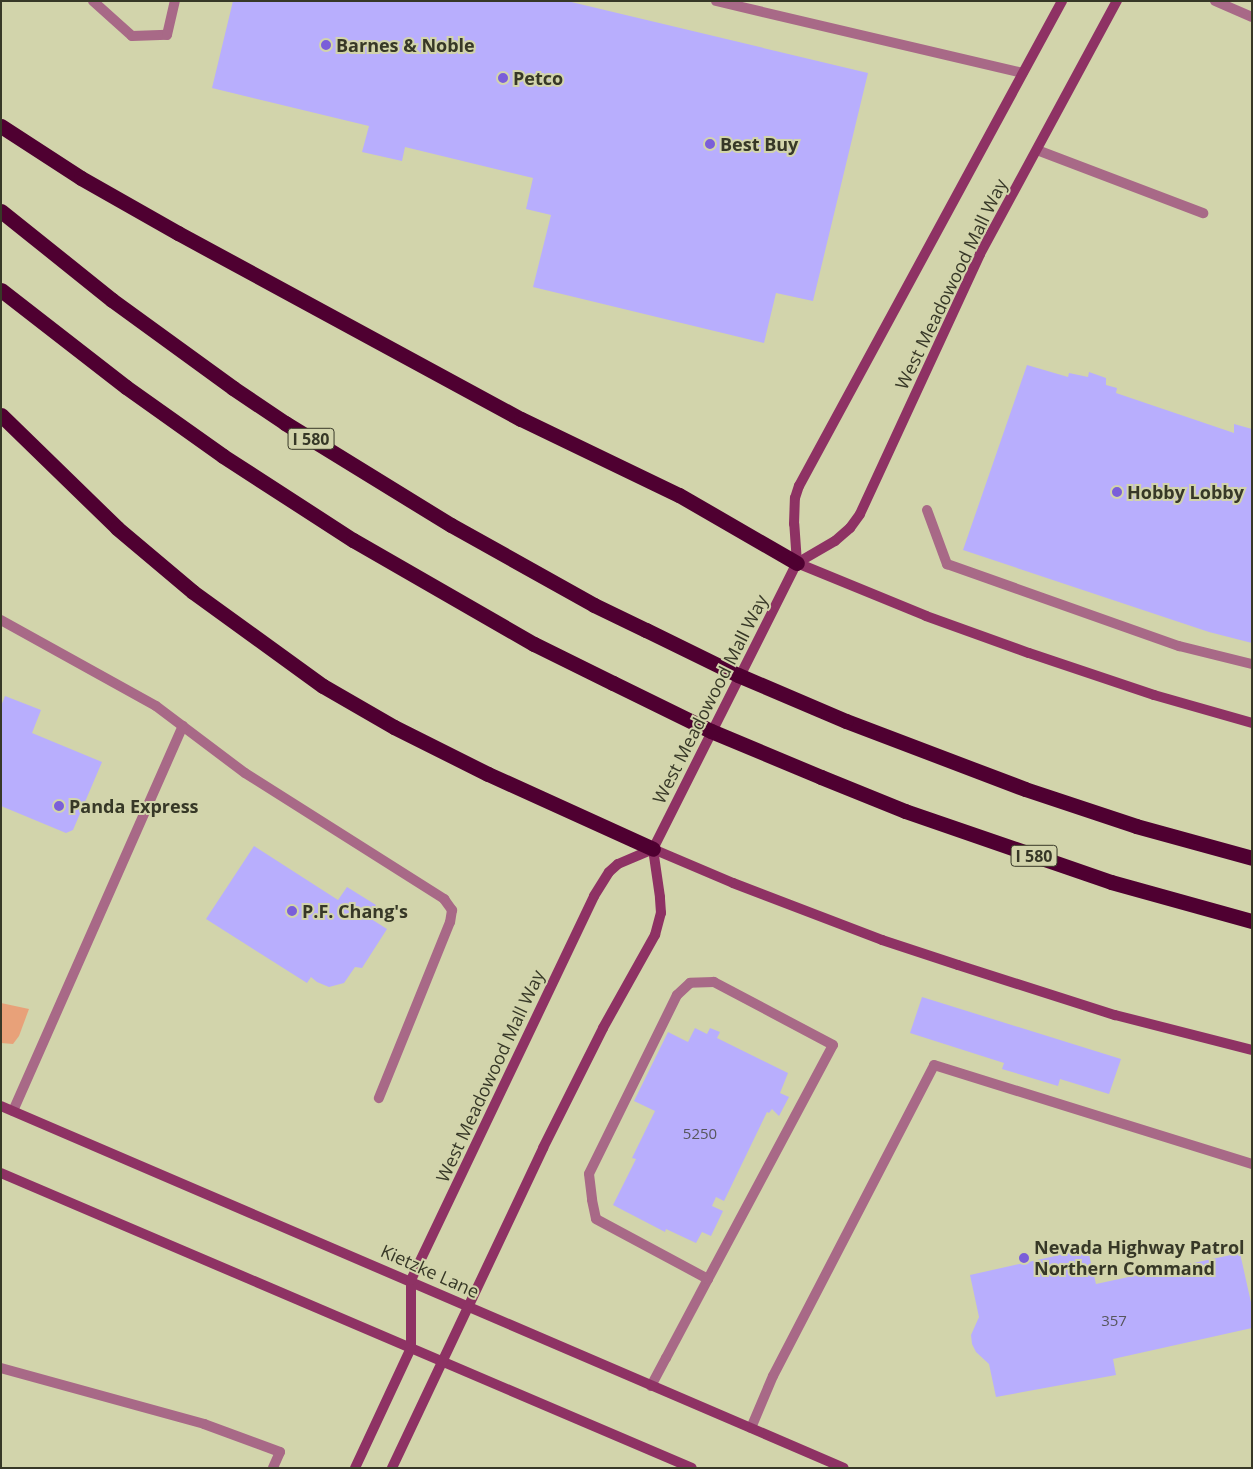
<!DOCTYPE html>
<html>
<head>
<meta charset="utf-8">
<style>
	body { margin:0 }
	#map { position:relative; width:1253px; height:1469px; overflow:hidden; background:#d2d4ab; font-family:"Open Sans",sans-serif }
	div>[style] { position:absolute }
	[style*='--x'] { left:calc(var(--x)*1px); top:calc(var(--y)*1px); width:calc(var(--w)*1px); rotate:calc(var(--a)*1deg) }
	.green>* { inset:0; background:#e8a179 }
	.building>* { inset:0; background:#b8aefd }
	.lane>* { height:10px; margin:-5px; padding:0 5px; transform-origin:5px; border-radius:5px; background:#a86987 }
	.secondary>* { height:10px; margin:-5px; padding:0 5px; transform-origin:5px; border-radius:5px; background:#8e3264 }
	.highway>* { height:15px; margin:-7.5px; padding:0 7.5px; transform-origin:7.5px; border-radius:7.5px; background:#4f0031 }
	.highway-bridge>* { height:15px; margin:-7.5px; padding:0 7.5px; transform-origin:7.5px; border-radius:7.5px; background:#4f0031 }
	.dots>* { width:14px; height:14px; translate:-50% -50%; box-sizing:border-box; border:2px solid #d2d4ab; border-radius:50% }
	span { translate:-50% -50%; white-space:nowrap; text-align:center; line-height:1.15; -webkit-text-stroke:4px #d2d4ab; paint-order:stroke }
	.number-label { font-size:15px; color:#57565c }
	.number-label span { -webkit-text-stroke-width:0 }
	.shield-label span { padding:1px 4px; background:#d2d4ab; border:1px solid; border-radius:4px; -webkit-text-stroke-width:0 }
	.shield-label { font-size:16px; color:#373827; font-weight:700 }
	.poi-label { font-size:18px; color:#373827; font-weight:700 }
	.left { translate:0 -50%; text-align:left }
	.street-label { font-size:18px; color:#373827 }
	.frame { position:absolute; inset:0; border:2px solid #373827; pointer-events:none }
</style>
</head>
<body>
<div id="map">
	<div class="green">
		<div style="clip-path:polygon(1px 1003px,29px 1009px,19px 1036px,13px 1044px,1px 1043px)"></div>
	</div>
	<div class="building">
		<div style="clip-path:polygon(233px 1px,567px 1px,868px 73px,813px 301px,776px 293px,764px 343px,533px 287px,551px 215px,526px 209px,533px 178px,405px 147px,402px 161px,362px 152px,369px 126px,212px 88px)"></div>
		<div style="clip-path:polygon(1027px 365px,1068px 377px,1069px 373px,1088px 377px,1089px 372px,1106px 378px,1106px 385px,1117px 388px,1116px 393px,1234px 433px,1234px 424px,1252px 429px,1252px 643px,1209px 632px,963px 550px)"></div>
		<div style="clip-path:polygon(5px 696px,41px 710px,32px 733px,102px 762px,73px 830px,66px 833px,1px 806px,1px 706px)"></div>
		<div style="clip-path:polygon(254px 846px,338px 900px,347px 887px,376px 905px,368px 917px,387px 929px,362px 968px,355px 967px,344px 983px,329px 987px,317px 982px,311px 977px,307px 983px,206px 919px)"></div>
		<div style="clip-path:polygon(922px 997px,1121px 1059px,1109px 1094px,1060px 1079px,1058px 1086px,1002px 1069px,1004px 1063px,910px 1033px)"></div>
		<div style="clip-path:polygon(695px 1028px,707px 1034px,710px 1028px,720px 1032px,717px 1038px,788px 1073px,780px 1093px,789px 1097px,779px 1116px,772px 1109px,769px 1113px,767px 1112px,724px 1201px,716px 1197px,712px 1206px,723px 1211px,711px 1236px,702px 1232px,696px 1243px,666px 1229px,665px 1232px,613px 1205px,636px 1159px,632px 1158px,655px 1111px,634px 1101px,668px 1032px,688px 1042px)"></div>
		<div style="clip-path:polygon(1087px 1246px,1096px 1284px,1240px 1253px,1252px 1307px,1252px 1328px,1113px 1359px,1116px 1375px,996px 1397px,989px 1364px,976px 1352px,972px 1344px,971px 1335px,979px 1317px,970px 1275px,1073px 1252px)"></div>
	</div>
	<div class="lane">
		<div style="--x:93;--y:1;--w:52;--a:41.9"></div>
		<div style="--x:132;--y:36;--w:35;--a:-2"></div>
		<div style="--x:167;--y:35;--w:35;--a:-77"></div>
		<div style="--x:716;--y:1;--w:315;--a:13.2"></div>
		<div style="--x:1215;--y:1;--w:40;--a:23.4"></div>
		<div style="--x:1037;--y:150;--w:178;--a:20.8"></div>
		<div style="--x:927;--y:510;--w:58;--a:69.7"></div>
		<div style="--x:947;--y:564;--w:246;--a:19.5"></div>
		<div style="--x:1179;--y:646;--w:75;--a:13.9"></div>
		<div style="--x:1;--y:620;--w:177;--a:29"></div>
		<div style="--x:156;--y:706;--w:111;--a:37"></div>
		<div style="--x:245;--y:773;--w:236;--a:32.3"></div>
		<div style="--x:444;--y:899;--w:14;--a:54"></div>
		<div style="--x:452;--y:910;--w:12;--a:99"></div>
		<div style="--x:450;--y:922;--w:190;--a:112"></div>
		<div style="--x:13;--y:1111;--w:421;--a:-66.2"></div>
		<div style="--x:1;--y:1368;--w:211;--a:15.4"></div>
		<div style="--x:204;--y:1424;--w:81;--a:20.2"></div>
		<div style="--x:280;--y:1452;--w:17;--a:114"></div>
		<div style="--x:651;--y:1386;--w:32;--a:-62"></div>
		<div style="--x:666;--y:1358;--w:89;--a:-62"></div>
		<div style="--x:708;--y:1279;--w:265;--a:-61.9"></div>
		<div style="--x:833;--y:1045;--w:135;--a:-152.1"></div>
		<div style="--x:714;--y:982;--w:24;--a:178"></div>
		<div style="--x:690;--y:983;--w:18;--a:137"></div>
		<div style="--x:677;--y:995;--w:199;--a:116.2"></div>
		<div style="--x:589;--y:1174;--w:26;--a:83"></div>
		<div style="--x:592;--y:1200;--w:19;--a:78"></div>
		<div style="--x:596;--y:1219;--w:127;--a:28.2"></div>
		<div style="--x:751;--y:1428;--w:56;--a:-67.1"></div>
		<div style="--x:773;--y:1376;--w:350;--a:-62.6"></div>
		<div style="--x:934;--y:1065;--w:333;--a:17.3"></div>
	</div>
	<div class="secondary">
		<div style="--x:797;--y:563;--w:44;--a:-30.1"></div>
		<div style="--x:835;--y:541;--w:20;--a:-41"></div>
		<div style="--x:850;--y:528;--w:17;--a:-54"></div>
		<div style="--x:860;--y:514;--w:286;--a:-65.2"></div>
		<div style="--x:980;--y:254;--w:288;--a:-61.6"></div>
		<div style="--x:797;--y:563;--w:139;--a:22.3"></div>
		<div style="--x:926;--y:616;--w:109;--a:19.8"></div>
		<div style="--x:1029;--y:653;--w:132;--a:18.6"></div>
		<div style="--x:1154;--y:695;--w:102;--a:15.9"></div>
		<div style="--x:653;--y:849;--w:87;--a:23"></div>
		<div style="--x:733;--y:883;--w:160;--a:20.9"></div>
		<div style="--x:882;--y:940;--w:80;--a:18.2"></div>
		<div style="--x:958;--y:965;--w:165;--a:17.7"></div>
		<div style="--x:1115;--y:1015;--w:141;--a:14.3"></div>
		<div style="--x:1;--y:1106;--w:917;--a:23.24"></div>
		<div style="--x:1;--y:1173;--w:751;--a:23.12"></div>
		<div style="--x:355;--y:1468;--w:132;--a:-65"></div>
		<div style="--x:411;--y:1348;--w:68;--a:-90"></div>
		<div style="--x:411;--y:1280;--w:425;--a:-64.5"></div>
		<div style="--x:594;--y:896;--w:28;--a:-58"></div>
		<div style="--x:609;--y:872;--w:12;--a:-42"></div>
		<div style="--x:618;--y:864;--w:38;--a:-23"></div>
		<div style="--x:392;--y:1468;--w:354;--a:-64.7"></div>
		<div style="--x:543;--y:1148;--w:134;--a:-63.4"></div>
		<div style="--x:603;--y:1028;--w:107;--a:-60.8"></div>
		<div style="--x:655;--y:935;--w:23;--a:-75"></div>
		<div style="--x:661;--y:913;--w:16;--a:-94"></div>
		<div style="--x:660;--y:897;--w:49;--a:-98.3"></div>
		<div style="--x:653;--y:849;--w:320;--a:-63.3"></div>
		<div style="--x:797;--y:563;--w:39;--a:-94"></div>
		<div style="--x:794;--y:524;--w:26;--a:-88"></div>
		<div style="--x:795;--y:498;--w:13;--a:-72"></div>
		<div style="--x:799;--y:486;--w:552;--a:-61.53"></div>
	</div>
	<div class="highway">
		<div style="--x:1;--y:126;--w:95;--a:33"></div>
		<div style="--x:81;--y:178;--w:112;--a:29.6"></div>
		<div style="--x:178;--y:233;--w:390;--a:28.5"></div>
		<div style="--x:521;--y:419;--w:175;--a:25.7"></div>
		<div style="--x:679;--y:495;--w:136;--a:30"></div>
		<div style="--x:1;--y:211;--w:142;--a:38.7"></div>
		<div style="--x:112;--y:300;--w:150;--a:36"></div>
		<div style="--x:233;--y:388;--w:63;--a:33.9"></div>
		<div style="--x:285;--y:423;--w:195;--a:31.6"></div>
		<div style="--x:451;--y:525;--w:164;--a:29.2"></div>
		<div style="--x:594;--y:605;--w:58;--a:25.7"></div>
		<div style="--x:1;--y:290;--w:158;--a:37.8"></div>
		<div style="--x:126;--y:387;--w:119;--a:35.4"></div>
		<div style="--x:223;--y:456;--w:155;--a:32.9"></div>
		<div style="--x:353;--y:540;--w:209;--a:29.9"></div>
		<div style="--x:534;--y:644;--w:88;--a:26.3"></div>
		<div style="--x:1;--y:415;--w:162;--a:44.2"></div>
		<div style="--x:117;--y:528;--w:99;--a:40.1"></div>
		<div style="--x:193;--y:592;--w:160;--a:35.9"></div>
		<div style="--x:323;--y:686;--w:82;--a:30"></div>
		<div style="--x:394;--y:727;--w:105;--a:26.6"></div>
		<div style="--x:488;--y:774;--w:181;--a:24.4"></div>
		<div style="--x:846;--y:721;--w:191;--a:20.8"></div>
		<div style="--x:1025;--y:789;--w:117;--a:18.4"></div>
		<div style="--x:1136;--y:826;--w:120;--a:15.4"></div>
		<div style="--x:821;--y:777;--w:91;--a:22"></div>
		<div style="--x:905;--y:811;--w:218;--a:19"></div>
		<div style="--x:1111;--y:882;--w:146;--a:15.5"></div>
	</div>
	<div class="highway-bridge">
		<div style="--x:646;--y:630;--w:102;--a:26.1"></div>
		<div style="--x:738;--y:675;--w:117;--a:23.1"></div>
		<div style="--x:613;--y:683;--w:109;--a:26.1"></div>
		<div style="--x:711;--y:731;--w:119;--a:22.7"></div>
	</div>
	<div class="dots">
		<div style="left:326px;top:45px;background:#7a5ed9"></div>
		<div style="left:503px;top:78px;background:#7a5ed9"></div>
		<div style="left:710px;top:144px;background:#7a5ed9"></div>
		<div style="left:1117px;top:492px;background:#7a5ed9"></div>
		<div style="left:59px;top:806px;background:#7a5ed9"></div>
		<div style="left:292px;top:911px;background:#7a5ed9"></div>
		<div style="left:1024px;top:1258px;background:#7a5ed9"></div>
	</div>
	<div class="number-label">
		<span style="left:700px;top:1134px">5250</span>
		<span style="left:1114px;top:1321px">357</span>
	</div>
	<div class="shield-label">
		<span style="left:311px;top:439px">I 580</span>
		<span style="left:1034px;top:856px">I 580</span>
	</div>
	<div class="poi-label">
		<span class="left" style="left:336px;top:45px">Barnes &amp; Noble</span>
		<span class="left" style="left:513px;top:78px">Petco</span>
		<span class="left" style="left:720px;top:144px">Best Buy</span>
		<span class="left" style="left:1127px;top:492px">Hobby Lobby</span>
		<span class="left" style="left:69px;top:806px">Panda Express</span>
		<span class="left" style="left:302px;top:911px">P.F. Chang's</span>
		<span class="left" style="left:1034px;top:1258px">Nevada Highway Patrol<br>Northern Command</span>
	</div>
	<div class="street-label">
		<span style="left:951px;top:284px;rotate:-64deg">West Meadowood Mall Way</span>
		<span style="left:710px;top:699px;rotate:-63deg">West Meadowood Mall Way</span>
		<span style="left:490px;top:1076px;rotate:-65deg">West Meadowood Mall Way</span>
		<span style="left:430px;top:1271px;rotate:24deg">Kietzke Lane</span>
	</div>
	<div class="frame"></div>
</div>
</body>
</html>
